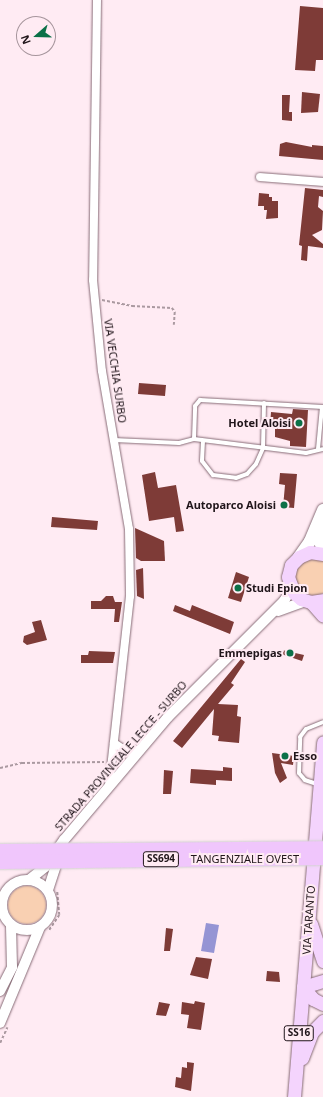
<!DOCTYPE html>
<html>
<head>
<meta charset="utf-8">
<style>
	body { margin:0 }
	#map { position:relative; width:323px; height:1097px; overflow:hidden; background:#ffebf3; font-family:"Noto Sans",sans-serif }
	div>[style] { position:absolute }
	[style*='--x'] { left:calc(var(--x)*1px); top:calc(var(--y)*1px); width:calc(var(--w)*1px); rotate:calc(var(--a)*1deg) }
	.green>* { inset:0; background:#f9d0b2 }
	.round { border-radius:50% }
	.water>* { inset:0; background:#9594d4 }
	.building>* { inset:0; background:#7e3b37 }
	.path>* { height:1.5px; margin-top:-0.75px; transform-origin:0; background:repeating-linear-gradient(90deg,#aa99a0 0 3px,transparent 0 5px) }
	.roads { filter:drop-shadow(0 0 1px #886c77) drop-shadow(0 0 1px #886c77) }
	.service>* { height:4px; margin:-2px; padding:0 2px; transform-origin:2px; border-radius:2px; background:#fff }
	.minor>* { height:8px; margin:-4px; padding:0 4px; transform-origin:4px; border-radius:4px; background:#fff }
	.tertiary>* { height:10px; margin:-5px; padding:0 5px; transform-origin:5px; border-radius:5px; background:#fff }
	.tertiary>.ring { margin:-5px; padding:0; box-sizing:content-box; background:none; border:10px solid #fff; border-radius:50% }
	.secondary>* { height:12px; margin:-6px; padding:0 6px; transform-origin:6px; border-radius:6px; background:#fff }
	.primary>* { height:13px; margin:-6.5px; padding:0 6.5px; transform-origin:6.5px; border-radius:6.5px; background:#f4d4fd }
	.bridges { filter:drop-shadow(0 0 1px #d2d0d1) drop-shadow(0 0 1px #d2d0d1) }
	.trunk-bridge>* { height:14px; margin:-7px; padding:0 7px; transform-origin:7px; border-radius:7px; background:#f0c6fc }
	.dots>* { width:11px; height:11px; translate:-50% -50%; box-sizing:border-box; border:2px solid #ffebf3; border-radius:50% }
	span { translate:-50% -50%; white-space:nowrap; text-align:center; line-height:1.15; -webkit-text-stroke:4px #ffebf3; paint-order:stroke }
	.shield-label span { padding:1px 3px; background:#ffebf3; border:1px solid; border-radius:3px; -webkit-text-stroke-width:0 }
	.shield-label { font-size:10px; color:#20151a; font-weight:700 }
	.street-label { font-size:11px; color:#20151a }
	.poi-label { font-size:11px; color:#20151a; font-weight:700 }
	.right { translate:-100% -50%; text-align:right }
	.left { translate:0 -50%; text-align:left }
	.north { position:absolute; left:16px; top:16px; width:40px; height:40px; box-sizing:border-box; background:#ffebf3; border:1px solid #a6959c; border-radius:50%; rotate:250deg; font-size:11px; font-weight:700; line-height:16px; text-align:center; color:#20151a }
	.north::after { content:''; display:block; margin:auto; width:14px; height:18px; background:#0b7148; clip-path:polygon(50% 0,100% 100%,50% 72%,0 100%) }
</style>
</head>
<body>
<div id="map">
	<div class="green">
		<div style="clip-path:polygon(307px 558px,323px 561px,323px 593px,319px 595px,313px 596px,301px 592px,294px 581px,295px 568px)"></div>
		<div class="round" style="left:8px;top:886px;width:38px;height:38px"></div>
	</div>
	<div class="water">
		<div style="clip-path:polygon(206px 923px,219px 925px,214px 953px,201px 951px)"></div>
	</div>
	<div class="building">
		<div style="clip-path:polygon(300px 6px,323px 8px,323px 60px,316px 60px,315px 71px,295px 70px)"></div>
		<div style="clip-path:polygon(302px 92px,320px 94px,318px 112px,301px 113px)"></div>
		<div style="clip-path:polygon(282px 95px,290px 95px,289px 112px,292px 112px,292px 121px,282px 120px)"></div>
		<div style="clip-path:polygon(286px 142px,312px 147px,312px 145px,323px 146px,323px 160px,279px 156px,280px 144px)"></div>
		<div style="clip-path:polygon(305px 188px,323px 190px,323px 197px,319px 196px,318px 207px,323px 211px,322px 230px,312px 235px,323px 244px,323px 248px,308px 246px,307px 261px,301px 260px,302px 246px,299px 245px)"></div>
		<div style="clip-path:polygon(259px 193px,269px 194px,269px 197px,272px 197px,272px 201px,278px 201px,278px 218px,266px 219px,267px 210px,264px 210px,264px 206px,258px 206px)"></div>
		<div style="clip-path:polygon(139px 383px,166px 385px,165px 396px,138px 394px)"></div>
		<div style="clip-path:polygon(293px 409px,308px 410px,306px 447px,290px 446px,290px 441px,275px 437px,275px 427px,270px 426px,271px 412px,292px 414px)"></div>
		<div style="clip-path:polygon(155px 472px,158px 488px,176px 485px,184px 531px,176px 532px,174px 517px,149px 521px,142px 475px)"></div>
		<div style="clip-path:polygon(280px 473px,297px 474px,294px 508px,283px 507px,285px 485px,279px 484px)"></div>
		<div style="clip-path:polygon(52px 517px,98px 521px,97px 530px,51px 527px)"></div>
		<div style="clip-path:polygon(135px 528px,164px 541px,165px 561px,141px 561px,136px 558px)"></div>
		<div style="clip-path:polygon(143px 568px,144px 599px,137px 596px,136px 570px)"></div>
		<div style="clip-path:polygon(236px 572px,249px 577px,241px 602px,228px 598px)"></div>
		<div style="clip-path:polygon(106px 596px,113px 596px,115px 602px,122px 602px,119px 622px,114px 622px,115px 609px,91px 609px,91px 601px,101px 601px)"></div>
		<div style="clip-path:polygon(175px 605px,190px 611px,192px 605px,234px 622px,230px 634px,173px 611px)"></div>
		<div style="clip-path:polygon(41px 620px,47px 640px,27px 645px,23px 642px,24px 636px,35px 632px,32px 622px)"></div>
		<div style="clip-path:polygon(282px 650px,304px 655px,302px 661px,281px 654px)"></div>
		<div style="clip-path:polygon(89px 651px,115px 652px,113px 663px,81px 663px,81px 655px,88px 655px)"></div>
		<div style="clip-path:polygon(241px 659px,245px 662px,231px 683px,234px 685px,218px 704px,238px 705px,237px 716px,241px 717px,239px 743px,218px 741px,219px 736px,212px 735px,214px 709px,182px 748px,173px 741px)"></div>
		<div style="clip-path:polygon(272px 753px,294px 756px,293px 765px,281px 763px,287px 778px,280px 783px,275px 773px)"></div>
		<div style="clip-path:polygon(223px 767px,232px 768px,232px 781px,216px 780px,216px 785px,190px 783px,191px 769px,223px 771px)"></div>
		<div style="clip-path:polygon(164px 770px,173px 771px,171px 794px,163px 794px)"></div>
		<div style="clip-path:polygon(166px 928px,173px 929px,170px 951px,164px 951px)"></div>
		<div style="clip-path:polygon(196px 957px,212px 959px,208px 979px,190px 975px)"></div>
		<div style="clip-path:polygon(267px 971px,279px 972px,280px 982px,266px 981px)"></div>
		<div style="clip-path:polygon(195px 1001px,205px 1003px,201px 1030px,187px 1028px,189px 1015px,181px 1014px,182px 1002px,194px 1004px)"></div>
		<div style="clip-path:polygon(159px 1002px,170px 1004px,166px 1016px,156px 1015px)"></div>
		<div style="clip-path:polygon(187px 1062px,194px 1063px,191px 1091px,175px 1087px,176px 1077px,181px 1078px,182px 1067px,187px 1068px)"></div>
	</div>
	<div class="path">
		<div style="--x:102;--y:300;--w:31;--a:11"></div>
		<div style="--x:132;--y:306;--w:40;--a:2.9"></div>
		<div style="--x:172;--y:308;--w:5;--a:53"></div>
		<div style="--x:175;--y:312;--w:13;--a:94"></div>
		<div style="--x:0;--y:768;--w:23;--a:-13"></div>
		<div style="--x:22;--y:763;--w:82;--a:-0.7"></div>
		<div style="--x:49;--y:930;--w:18;--a:-56"></div>
		<div style="--x:59;--y:915;--w:24;--a:-95"></div>
		<div style="--x:0;--y:1043;--w:17;--a:-65"></div>
	</div>
	<div class="roads">
		<div class="service">
			<div style="--x:194;--y:439;--w:33;--a:-88"></div>
			<div style="--x:195;--y:406;--w:8;--a:-50"></div>
			<div style="--x:200;--y:400;--w:123;--a:3.3"></div>
			<div style="--x:114;--y:440;--w:65;--a:2.6"></div>
			<div style="--x:179;--y:443;--w:16;--a:-15"></div>
			<div style="--x:194;--y:439;--w:113;--a:7.1"></div>
			<div style="--x:306;--y:453;--w:17;--a:-13"></div>
			<div style="--x:203;--y:441;--w:20;--a:93"></div>
			<div style="--x:202;--y:461;--w:18;--a:52"></div>
			<div style="--x:213;--y:475;--w:23;--a:7"></div>
			<div style="--x:236;--y:478;--w:12;--a:-20"></div>
			<div style="--x:247;--y:474;--w:13;--a:-48"></div>
			<div style="--x:256;--y:464;--w:17;--a:-66"></div>
			<div style="--x:263;--y:448;--w:45;--a:-88.7"></div>
			<div style="--x:318;--y:449;--w:42;--a:-84.6"></div>
			<div style="--x:317;--y:784;--w:13;--a:-162"></div>
			<div style="--x:305;--y:780;--w:9;--a:-131"></div>
			<div style="--x:299;--y:773;--w:36;--a:-88"></div>
			<div style="--x:300;--y:737;--w:10;--a:-53"></div>
			<div style="--x:306;--y:729;--w:18;--a:-22"></div>
		</div>
		<div class="minor">
			<div style="--x:97;--y:0;--w:280;--a:90.8"></div>
			<div style="--x:93;--y:280;--w:91;--a:84.4"></div>
			<div style="--x:102;--y:371;--w:160;--a:80.3"></div>
			<div style="--x:129;--y:529;--w:67;--a:89.1"></div>
			<div style="--x:130;--y:596;--w:191;--a:96.3"></div>
			<div style="--x:260;--y:177;--w:63;--a:4.5"></div>
			<div style="--x:114;--y:743;--w:17;--a:33"></div>
			<div style="--x:128;--y:752;--w:12;--a:-14"></div>
		</div>
		<div class="tertiary">
			<div style="--x:278;--y:611;--w:30;--a:-20"></div>
			<div class="ring" style="left:2px;top:880px;width:40px;height:40px"></div>
			<div style="--x:29;--y:880;--w:21;--a:-39"></div>
			<div style="--x:45;--y:867;--w:33;--a:-55"></div>
			<div style="--x:64;--y:840;--w:161;--a:-49.8"></div>
			<div style="--x:168;--y:717;--w:164;--a:-45"></div>
			<div style="--x:284;--y:601;--w:12;--a:-59"></div>
			<div style="--x:290;--y:591;--w:8;--a:-97"></div>
			<div style="--x:48;--y:890;--w:36;--a:-72"></div>
			<div style="--x:0;--y:991;--w:27;--a:-63"></div>
			<div style="--x:12;--y:967;--w:42;--a:-91.4"></div>
			<div style="--x:0;--y:1023;--w:104;--a:-67.4"></div>
		</div>
		<div class="secondary">
			<div style="--x:320;--y:523;--w:16;--a:94"></div>
			<div style="--x:319;--y:539;--w:12;--a:70"></div>
			<div style="--x:299;--y:557;--w:19;--a:-55"></div>
			<div style="--x:310;--y:541;--w:34;--a:-67"></div>
		</div>
		<div class="primary">
			<div style="--x:323;--y:554;--w:13;--a:-171"></div>
			<div style="--x:310;--y:552;--w:12;--a:156"></div>
			<div style="--x:299;--y:557;--w:11;--a:135"></div>
			<div style="--x:291;--y:565;--w:12;--a:104"></div>
			<div style="--x:288;--y:577;--w:17;--a:69"></div>
			<div style="--x:294;--y:593;--w:9;--a:41"></div>
			<div style="--x:301;--y:599;--w:10;--a:17"></div>
			<div style="--x:311;--y:602;--w:12;--a:-9"></div>
			<div style="--x:311;--y:602;--w:18;--a:49"></div>
			<div style="--x:311;--y:924;--w:39;--a:72"></div>
			<div style="--x:303;--y:987;--w:16;--a:50"></div>
			<div style="--x:313;--y:999;--w:11;--a:27"></div>
			<div style="--x:303;--y:987;--w:21;--a:-17"></div>
			<div style="--x:302;--y:1058;--w:28;--a:-69"></div>
			<div style="--x:312;--y:1032;--w:16;--a:-45"></div>
			<div style="--x:294;--y:1097;--w:356;--a:-85.3"></div>
		</div>
	</div>
	<div class="bridges">
		<div class="trunk-bridge">
			<div style="--x:0;--y:851;--w:323;--a:-0.5"></div>
			<div style="--x:0;--y:862;--w:323;--a:-0.7"></div>
		</div>
	</div>
	<div class="dots">
		<div style="left:299px;top:423px;background:#0b7148"></div>
		<div style="left:284px;top:505px;background:#0b7148"></div>
		<div style="left:238px;top:588px;background:#0b7148"></div>
		<div style="left:290px;top:653px;background:#0b7148"></div>
		<div style="left:285px;top:756px;background:#0b7148"></div>
	</div>
	<div class="shield-label">
		<span style="left:161px;top:859px">SS694</span>
		<span style="left:299px;top:1033px">SS16</span>
	</div>
	<div class="street-label">
		<span style="left:115px;top:371px;rotate:82deg">VIA VECCHIA SURBO</span>
		<span style="left:121px;top:756px;rotate:-49deg">STRADA PROVINCIALE LECCE - SURBO</span>
		<span style="left:245px;top:859px">TANGENZIALE OVEST</span>
		<span style="left:309px;top:920px;rotate:-86deg">VIA TARANTO</span>
	</div>
	<div class="poi-label">
		<span class="right" style="left:291px;top:423px">Hotel Aloisi</span>
		<span class="right" style="left:276px;top:505px">Autoparco Aloisi</span>
		<span class="left" style="left:246px;top:588px">Studi Epion</span>
		<span class="right" style="left:282px;top:653px">Emmepigas</span>
		<span class="left" style="left:293px;top:756px">Esso</span>
	</div>
	<div class="north">N</div>
</div>
</body>
</html>
